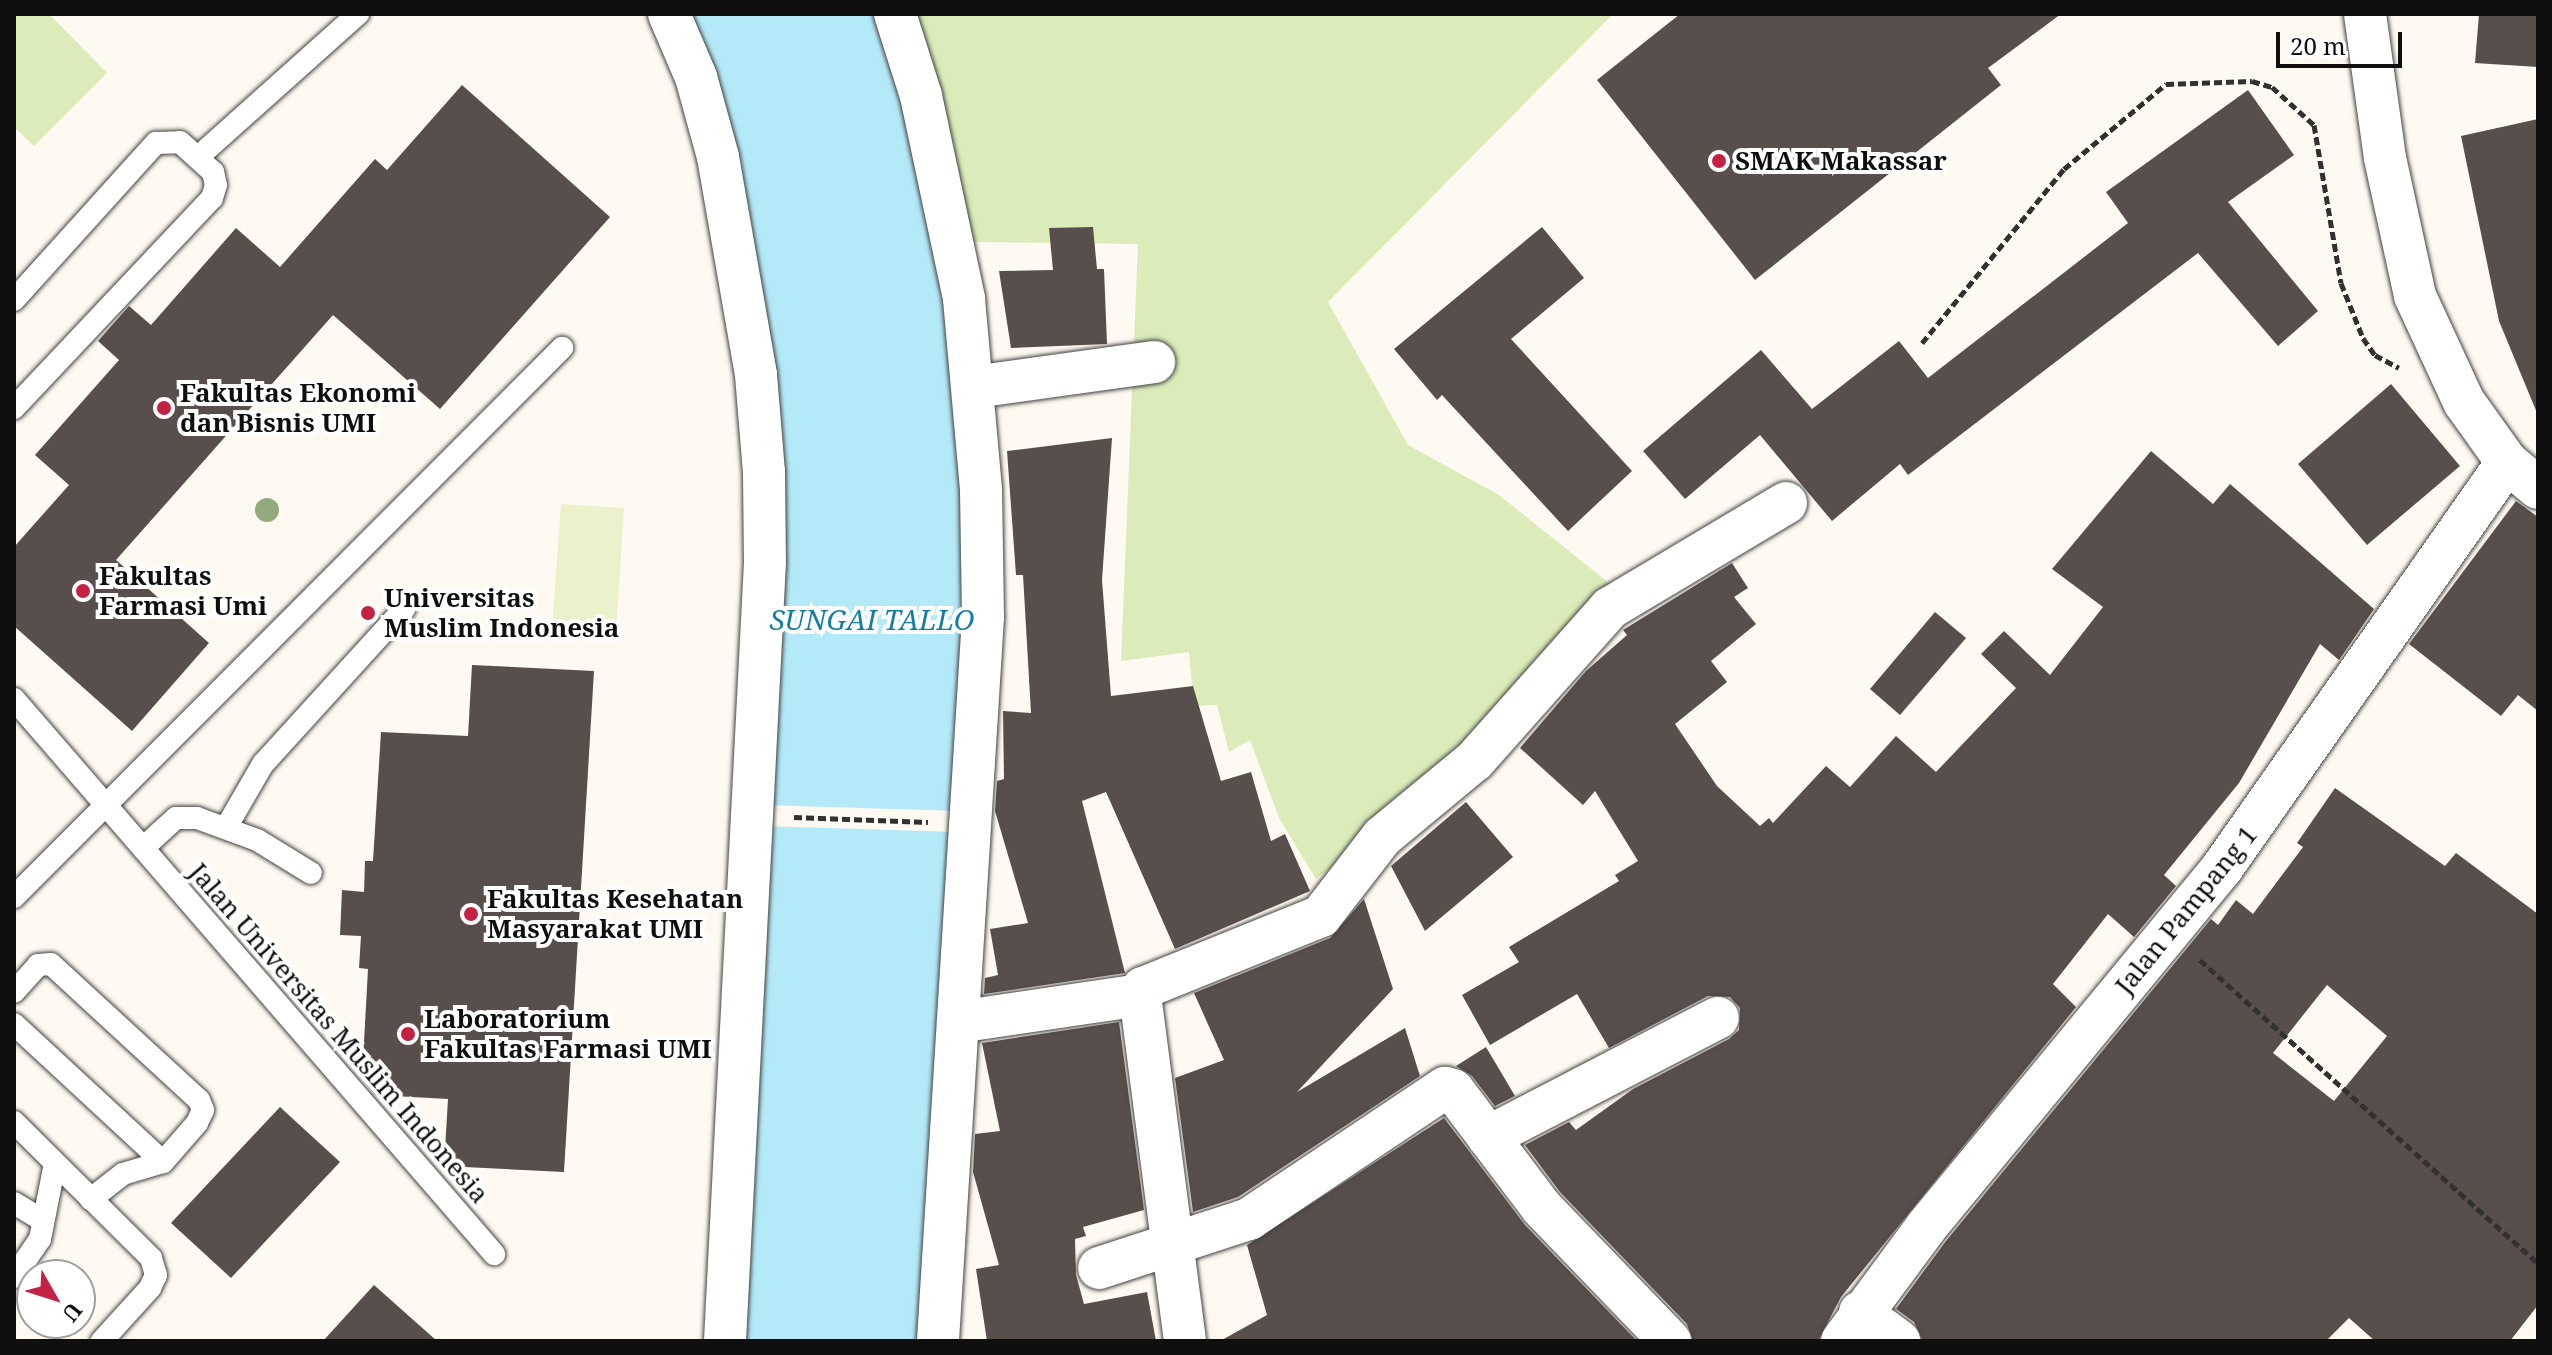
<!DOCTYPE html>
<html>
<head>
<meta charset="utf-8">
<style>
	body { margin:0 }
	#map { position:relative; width:2552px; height:1355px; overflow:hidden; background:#fffaf1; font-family:"Noto Serif",serif }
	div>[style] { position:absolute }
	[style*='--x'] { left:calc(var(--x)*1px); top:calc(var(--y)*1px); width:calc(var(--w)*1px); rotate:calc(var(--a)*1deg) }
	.green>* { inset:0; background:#dbebb9 }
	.pitch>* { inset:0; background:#ebf2cb }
	.water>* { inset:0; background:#b4eaf8 }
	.pier>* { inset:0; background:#fffaf1 }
	.building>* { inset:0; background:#584e4b }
	.path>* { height:5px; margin-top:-2.5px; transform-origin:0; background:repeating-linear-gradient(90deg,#313131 0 8px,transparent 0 12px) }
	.roads { filter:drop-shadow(0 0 2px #424242) drop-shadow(0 0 2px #424242) }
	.service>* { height:22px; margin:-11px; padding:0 11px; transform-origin:11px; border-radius:11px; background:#fff }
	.minor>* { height:42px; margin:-21px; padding:0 21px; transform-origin:21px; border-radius:21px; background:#fff }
	.trees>* { width:24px; height:24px; margin:-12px; border-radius:50%; background:#92aa7c }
	.dots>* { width:22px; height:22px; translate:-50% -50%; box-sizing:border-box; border:4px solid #fff; border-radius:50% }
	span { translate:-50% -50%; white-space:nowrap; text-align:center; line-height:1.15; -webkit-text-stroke:8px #fff; paint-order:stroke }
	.poi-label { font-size:26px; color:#0f0f0f; font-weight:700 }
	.left { translate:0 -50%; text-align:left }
	.street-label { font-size:26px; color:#0f0f0f }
	.water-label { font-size:28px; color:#137ea5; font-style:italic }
	.frame { position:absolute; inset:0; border:16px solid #0f0f0f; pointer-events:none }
	.north { position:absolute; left:16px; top:1259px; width:80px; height:80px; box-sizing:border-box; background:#fff; border:2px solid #9f9f9f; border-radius:50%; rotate:129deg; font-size:22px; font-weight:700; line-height:32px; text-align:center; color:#0f0f0f }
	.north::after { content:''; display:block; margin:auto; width:28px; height:36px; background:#c42244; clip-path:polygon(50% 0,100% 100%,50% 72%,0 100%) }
	.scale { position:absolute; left:2276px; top:32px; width:126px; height:36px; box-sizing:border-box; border:4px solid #0f0f0f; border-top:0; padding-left:10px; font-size:24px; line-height:28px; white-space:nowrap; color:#0f0f0f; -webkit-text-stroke:6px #fff; paint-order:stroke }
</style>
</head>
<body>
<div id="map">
	<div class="green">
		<div style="clip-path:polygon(14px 14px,49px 14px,107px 73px,34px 146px,14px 127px)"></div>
		<div style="clip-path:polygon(908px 14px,1613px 14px,1328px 302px,1408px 445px,1499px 495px,1614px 587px,1458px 766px,1316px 879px,1279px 818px,1250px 740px,1229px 752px,1217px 705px,1194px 706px,1189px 652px,1121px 661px,1138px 244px,966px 242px)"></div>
	</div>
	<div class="pitch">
		<div style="clip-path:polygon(561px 504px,624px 508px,616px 633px,552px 629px)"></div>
	</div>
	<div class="water">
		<div style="clip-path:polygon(684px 14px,878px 14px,904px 94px,943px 273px,968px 569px,927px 1341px,742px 1341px,775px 612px)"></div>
	</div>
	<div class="pier">
		<div style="clip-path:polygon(760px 805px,959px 811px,958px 832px,760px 826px)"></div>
	</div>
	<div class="building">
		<div style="clip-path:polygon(1680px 14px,2061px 14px,1988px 68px,2001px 85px,1755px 280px,1597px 80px)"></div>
		<div style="clip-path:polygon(2479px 14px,2538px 14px,2538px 67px,2475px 63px)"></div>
		<div style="clip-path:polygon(462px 85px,610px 217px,440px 409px,333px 315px,116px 560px,209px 643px,132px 731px,14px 626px,14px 547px,69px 485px,35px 455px,119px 360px,98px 341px,129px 306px,151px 325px,236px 228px,280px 267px,375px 159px,387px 170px)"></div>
		<div style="clip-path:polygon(2248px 90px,2294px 155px,2228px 202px,2318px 311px,2278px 346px,2198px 253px,1908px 475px,1900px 464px,1832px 521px,1760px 435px,1685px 499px,1643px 451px,1761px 350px,1812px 409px,1899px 341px,1928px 378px,2128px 223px,2106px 192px)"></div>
		<div style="clip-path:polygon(2538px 119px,2538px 412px,2537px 413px,2499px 321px,2461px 136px)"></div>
		<div style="clip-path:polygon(1093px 227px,1097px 269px,1104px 269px,1107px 344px,1011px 348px,999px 271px,1053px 270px,1049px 228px)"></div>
		<div style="clip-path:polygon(1542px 227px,1584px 278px,1511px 339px,1632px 471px,1568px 531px,1442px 395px,1437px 400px,1394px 349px)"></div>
		<div style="clip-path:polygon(2391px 384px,2460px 466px,2367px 545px,2298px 464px)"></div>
		<div style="clip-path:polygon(1112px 438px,1102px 580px,1111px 696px,1193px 686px,1221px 781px,1251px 772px,1271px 841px,1285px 834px,1310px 891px,1175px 949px,1106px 792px,1082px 801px,1125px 973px,984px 994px,985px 978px,998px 975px,990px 929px,1028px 923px,995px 811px,997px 781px,1004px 779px,1003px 711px,1031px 713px,1023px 575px,1016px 575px,1007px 451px)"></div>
		<div style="clip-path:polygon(2151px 451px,2213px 504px,2230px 484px,2374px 609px,2339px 660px,2320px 644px,2239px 783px,2164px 875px,2176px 886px,2134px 937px,2108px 914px,2053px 984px,2076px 1007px,1841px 1297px,1818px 1341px,1693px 1341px,1687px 1324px,1560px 1192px,1525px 1145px,1569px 1122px,1576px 1130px,1633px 1089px,1729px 1039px,1739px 1030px,1740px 1008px,1730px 997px,1708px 996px,1609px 1048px,1577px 994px,1490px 1045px,1462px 995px,1519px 962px,1509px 947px,1619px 881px,1615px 875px,1638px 861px,1595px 791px,1583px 805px,1520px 748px,1586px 671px,1627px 635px,1623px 630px,1732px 563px,1748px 588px,1734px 597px,1756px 624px,1711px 661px,1727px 682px,1675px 724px,1717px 786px,1760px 826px,1769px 818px,1773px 823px,1826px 766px,1850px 787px,1896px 736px,1936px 772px,2016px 688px,1981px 654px,2004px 631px,2050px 675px,2103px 607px,2052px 569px)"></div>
		<div style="clip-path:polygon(2516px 501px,2538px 517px,2538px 711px,2518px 695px,2501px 716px,2409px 644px)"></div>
		<div style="clip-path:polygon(1935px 612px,1966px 638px,1900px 715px,1870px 689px)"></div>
		<div style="clip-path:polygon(472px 665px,594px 671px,564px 1172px,444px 1166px,448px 1099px,375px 1095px,362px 1079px,368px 969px,359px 968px,361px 936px,340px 935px,342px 890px,364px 892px,365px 861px,373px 861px,381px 732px,468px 736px)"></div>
		<div style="clip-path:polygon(evenodd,2335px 788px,2445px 866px,2456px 853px,2538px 914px,2538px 1305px,2510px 1341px,2375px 1341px,2349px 1318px,2326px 1341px,1923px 1341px,1914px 1322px,1896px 1309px,1946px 1241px,2211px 919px,2218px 925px,2236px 900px,2253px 914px,2303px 847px,2297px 843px,2335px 788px,2327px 985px,2387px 1036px,2334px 1101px,2273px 1053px,2327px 985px)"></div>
		<div style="clip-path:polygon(1466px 802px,1513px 857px,1425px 931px,1391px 866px)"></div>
		<div style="clip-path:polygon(1364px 899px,1393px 989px,1297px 1092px,1405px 1028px,1420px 1076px,1238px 1197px,1193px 1212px,1175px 1078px,1224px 1060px,1194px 993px,1330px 938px)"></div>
		<div style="clip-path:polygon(1119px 1022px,1144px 1210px,1083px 1227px,1086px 1236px,1075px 1239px,1076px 1275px,1084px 1304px,1147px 1292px,1156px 1341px,987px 1341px,976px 1269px,999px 1265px,973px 1172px,975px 1134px,1000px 1131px,982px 1043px)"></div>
		<div style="clip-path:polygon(1486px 1047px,1515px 1096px,1495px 1106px,1472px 1076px,1456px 1066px)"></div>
		<div style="clip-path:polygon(280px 1107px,340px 1162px,231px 1278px,171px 1223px)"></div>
		<div style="clip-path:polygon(1444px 1118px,1525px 1225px,1637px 1341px,1220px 1341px,1267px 1315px,1247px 1245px)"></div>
		<div style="clip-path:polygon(374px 1285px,437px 1341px,323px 1341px)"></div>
	</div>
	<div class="path">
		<div style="--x:1922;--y:343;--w:225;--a:-50.8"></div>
		<div style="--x:2064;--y:169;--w:133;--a:-39.8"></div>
		<div style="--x:2166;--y:84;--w:86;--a:-2"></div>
		<div style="--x:2252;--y:81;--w:21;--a:17"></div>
		<div style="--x:2272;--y:87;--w:57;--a:42.1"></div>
		<div style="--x:2314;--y:125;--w:160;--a:80.3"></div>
		<div style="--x:2341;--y:283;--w:59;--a:68.2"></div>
		<div style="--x:2363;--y:338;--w:21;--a:55"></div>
		<div style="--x:2375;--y:355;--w:27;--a:28"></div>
		<div style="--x:794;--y:817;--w:134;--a:2.1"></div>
		<div style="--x:2200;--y:960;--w:454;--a:41.9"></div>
	</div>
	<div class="roads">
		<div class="service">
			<div style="--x:198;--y:157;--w:215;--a:-41.8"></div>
			<div style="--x:14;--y:300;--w:212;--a:-47.9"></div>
			<div style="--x:156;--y:143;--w:24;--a:-2"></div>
			<div style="--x:180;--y:142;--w:45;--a:42.3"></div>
			<div style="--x:213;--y:172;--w:13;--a:77"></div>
			<div style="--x:216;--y:185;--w:14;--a:107"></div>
			<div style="--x:212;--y:198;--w:289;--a:133.3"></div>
			<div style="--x:14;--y:699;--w:734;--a:49.14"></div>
			<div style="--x:227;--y:826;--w:72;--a:-59.9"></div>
			<div style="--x:263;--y:764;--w:210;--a:-47.7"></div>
			<div style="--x:143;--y:848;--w:45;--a:-42.3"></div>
			<div style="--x:176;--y:818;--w:21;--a:0"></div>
			<div style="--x:197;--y:818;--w:64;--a:20.1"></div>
			<div style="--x:257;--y:840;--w:63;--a:31.4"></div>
			<div style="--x:14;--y:897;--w:776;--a:-45.05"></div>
			<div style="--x:14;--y:992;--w:36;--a:-48"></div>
			<div style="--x:38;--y:965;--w:13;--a:-4"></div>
			<div style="--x:51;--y:964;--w:201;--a:42.6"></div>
			<div style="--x:199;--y:1100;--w:11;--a:68"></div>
			<div style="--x:203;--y:1110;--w:14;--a:115"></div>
			<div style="--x:197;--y:1123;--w:52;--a:131.1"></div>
			<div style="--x:163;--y:1162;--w:42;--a:163.3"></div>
			<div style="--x:123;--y:1174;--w:41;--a:142"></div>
			<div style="--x:14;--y:1024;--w:203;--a:42.8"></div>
			<div style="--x:14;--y:1122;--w:193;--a:44.8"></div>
			<div style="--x:151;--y:1258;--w:18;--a:74"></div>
			<div style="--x:156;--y:1275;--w:14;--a:115"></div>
			<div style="--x:150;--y:1288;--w:72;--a:132.2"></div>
			<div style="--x:14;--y:1203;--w:31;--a:31"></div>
			<div style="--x:14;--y:1277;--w:46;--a:-55.6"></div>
			<div style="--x:40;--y:1239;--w:77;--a:-78.8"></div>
		</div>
		<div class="minor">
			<div style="--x:669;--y:14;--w:69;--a:66.8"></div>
			<div style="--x:696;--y:77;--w:83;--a:74.6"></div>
			<div style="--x:718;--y:157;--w:221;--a:80.1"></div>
			<div style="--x:756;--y:375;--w:97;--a:85.3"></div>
			<div style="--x:764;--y:472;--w:90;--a:89.4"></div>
			<div style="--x:765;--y:562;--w:780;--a:92.94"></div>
			<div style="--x:895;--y:14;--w:86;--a:72.4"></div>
			<div style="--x:921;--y:96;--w:208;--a:78"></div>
			<div style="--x:964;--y:299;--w:192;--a:84.9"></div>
			<div style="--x:981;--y:490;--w:127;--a:89.1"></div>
			<div style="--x:983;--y:617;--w:725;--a:93.56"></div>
			<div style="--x:2365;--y:14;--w:145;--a:82.1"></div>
			<div style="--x:2385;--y:158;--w:141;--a:77.7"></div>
			<div style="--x:2415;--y:296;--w:117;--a:65.2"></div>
			<div style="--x:2464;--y:402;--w:74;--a:54.4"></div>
			<div style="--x:2507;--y:462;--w:40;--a:40"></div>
			<div style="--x:974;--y:387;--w:182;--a:-7.9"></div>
			<div style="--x:958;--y:1022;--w:184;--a:-8.4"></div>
			<div style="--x:1488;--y:1137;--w:259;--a:-27.4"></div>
			<div style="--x:1099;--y:1268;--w:158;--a:-18.1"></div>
			<div style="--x:1249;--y:1219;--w:236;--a:-33.8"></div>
			<div style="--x:1445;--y:1088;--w:8;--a:14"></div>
			<div style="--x:1453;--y:1090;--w:148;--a:53"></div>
			<div style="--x:1542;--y:1208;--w:185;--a:46.1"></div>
			<div style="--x:1860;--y:1312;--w:49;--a:36.6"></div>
			<div style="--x:1185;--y:1341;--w:349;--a:-97.4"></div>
			<div style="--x:1140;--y:995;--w:8;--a:-67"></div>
			<div style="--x:1143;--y:988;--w:192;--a:-22"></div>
			<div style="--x:1321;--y:916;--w:100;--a:-52.3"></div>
			<div style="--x:1382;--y:837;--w:121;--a:-39.6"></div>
			<div style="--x:1475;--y:760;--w:203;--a:-48.4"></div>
			<div style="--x:1610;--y:608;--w:205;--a:-30.8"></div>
			<div style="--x:1842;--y:1341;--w:143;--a:-53.5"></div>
			<div style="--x:1927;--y:1226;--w:464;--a:-50.5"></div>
			<div style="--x:2222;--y:868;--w:496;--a:-54.9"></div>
		</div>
	</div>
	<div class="trees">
		<div style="left:267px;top:510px"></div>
	</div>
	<div class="dots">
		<div style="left:1719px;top:161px;background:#c42244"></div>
		<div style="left:164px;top:408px;background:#c42244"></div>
		<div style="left:83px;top:591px;background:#c42244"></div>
		<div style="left:368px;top:613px;background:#c42244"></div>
		<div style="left:471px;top:914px;background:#c42244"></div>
		<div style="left:408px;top:1034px;background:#c42244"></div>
	</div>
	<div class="poi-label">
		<span class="left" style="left:1735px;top:161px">SMAK Makassar</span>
		<span class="left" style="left:180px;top:408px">Fakultas Ekonomi<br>dan Bisnis UMI</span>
		<span class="left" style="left:99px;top:591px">Fakultas<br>Farmasi Umi</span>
		<span class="left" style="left:384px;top:613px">Universitas<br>Muslim Indonesia</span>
		<span class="left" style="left:487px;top:914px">Fakultas Kesehatan<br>Masyarakat UMI</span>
		<span class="left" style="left:424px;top:1034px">Laboratorium<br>Fakultas Farmasi UMI</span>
	</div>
	<div class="street-label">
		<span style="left:2186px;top:910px;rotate:-51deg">Jalan Pampang 1</span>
		<span style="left:339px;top:1033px;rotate:49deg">Jalan Universitas Muslim Indonesia</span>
	</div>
	<div class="water-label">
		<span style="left:872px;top:619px">SUNGAI TALLO</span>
	</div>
	<div class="frame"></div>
	<div class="north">U</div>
	<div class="scale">20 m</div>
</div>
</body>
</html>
